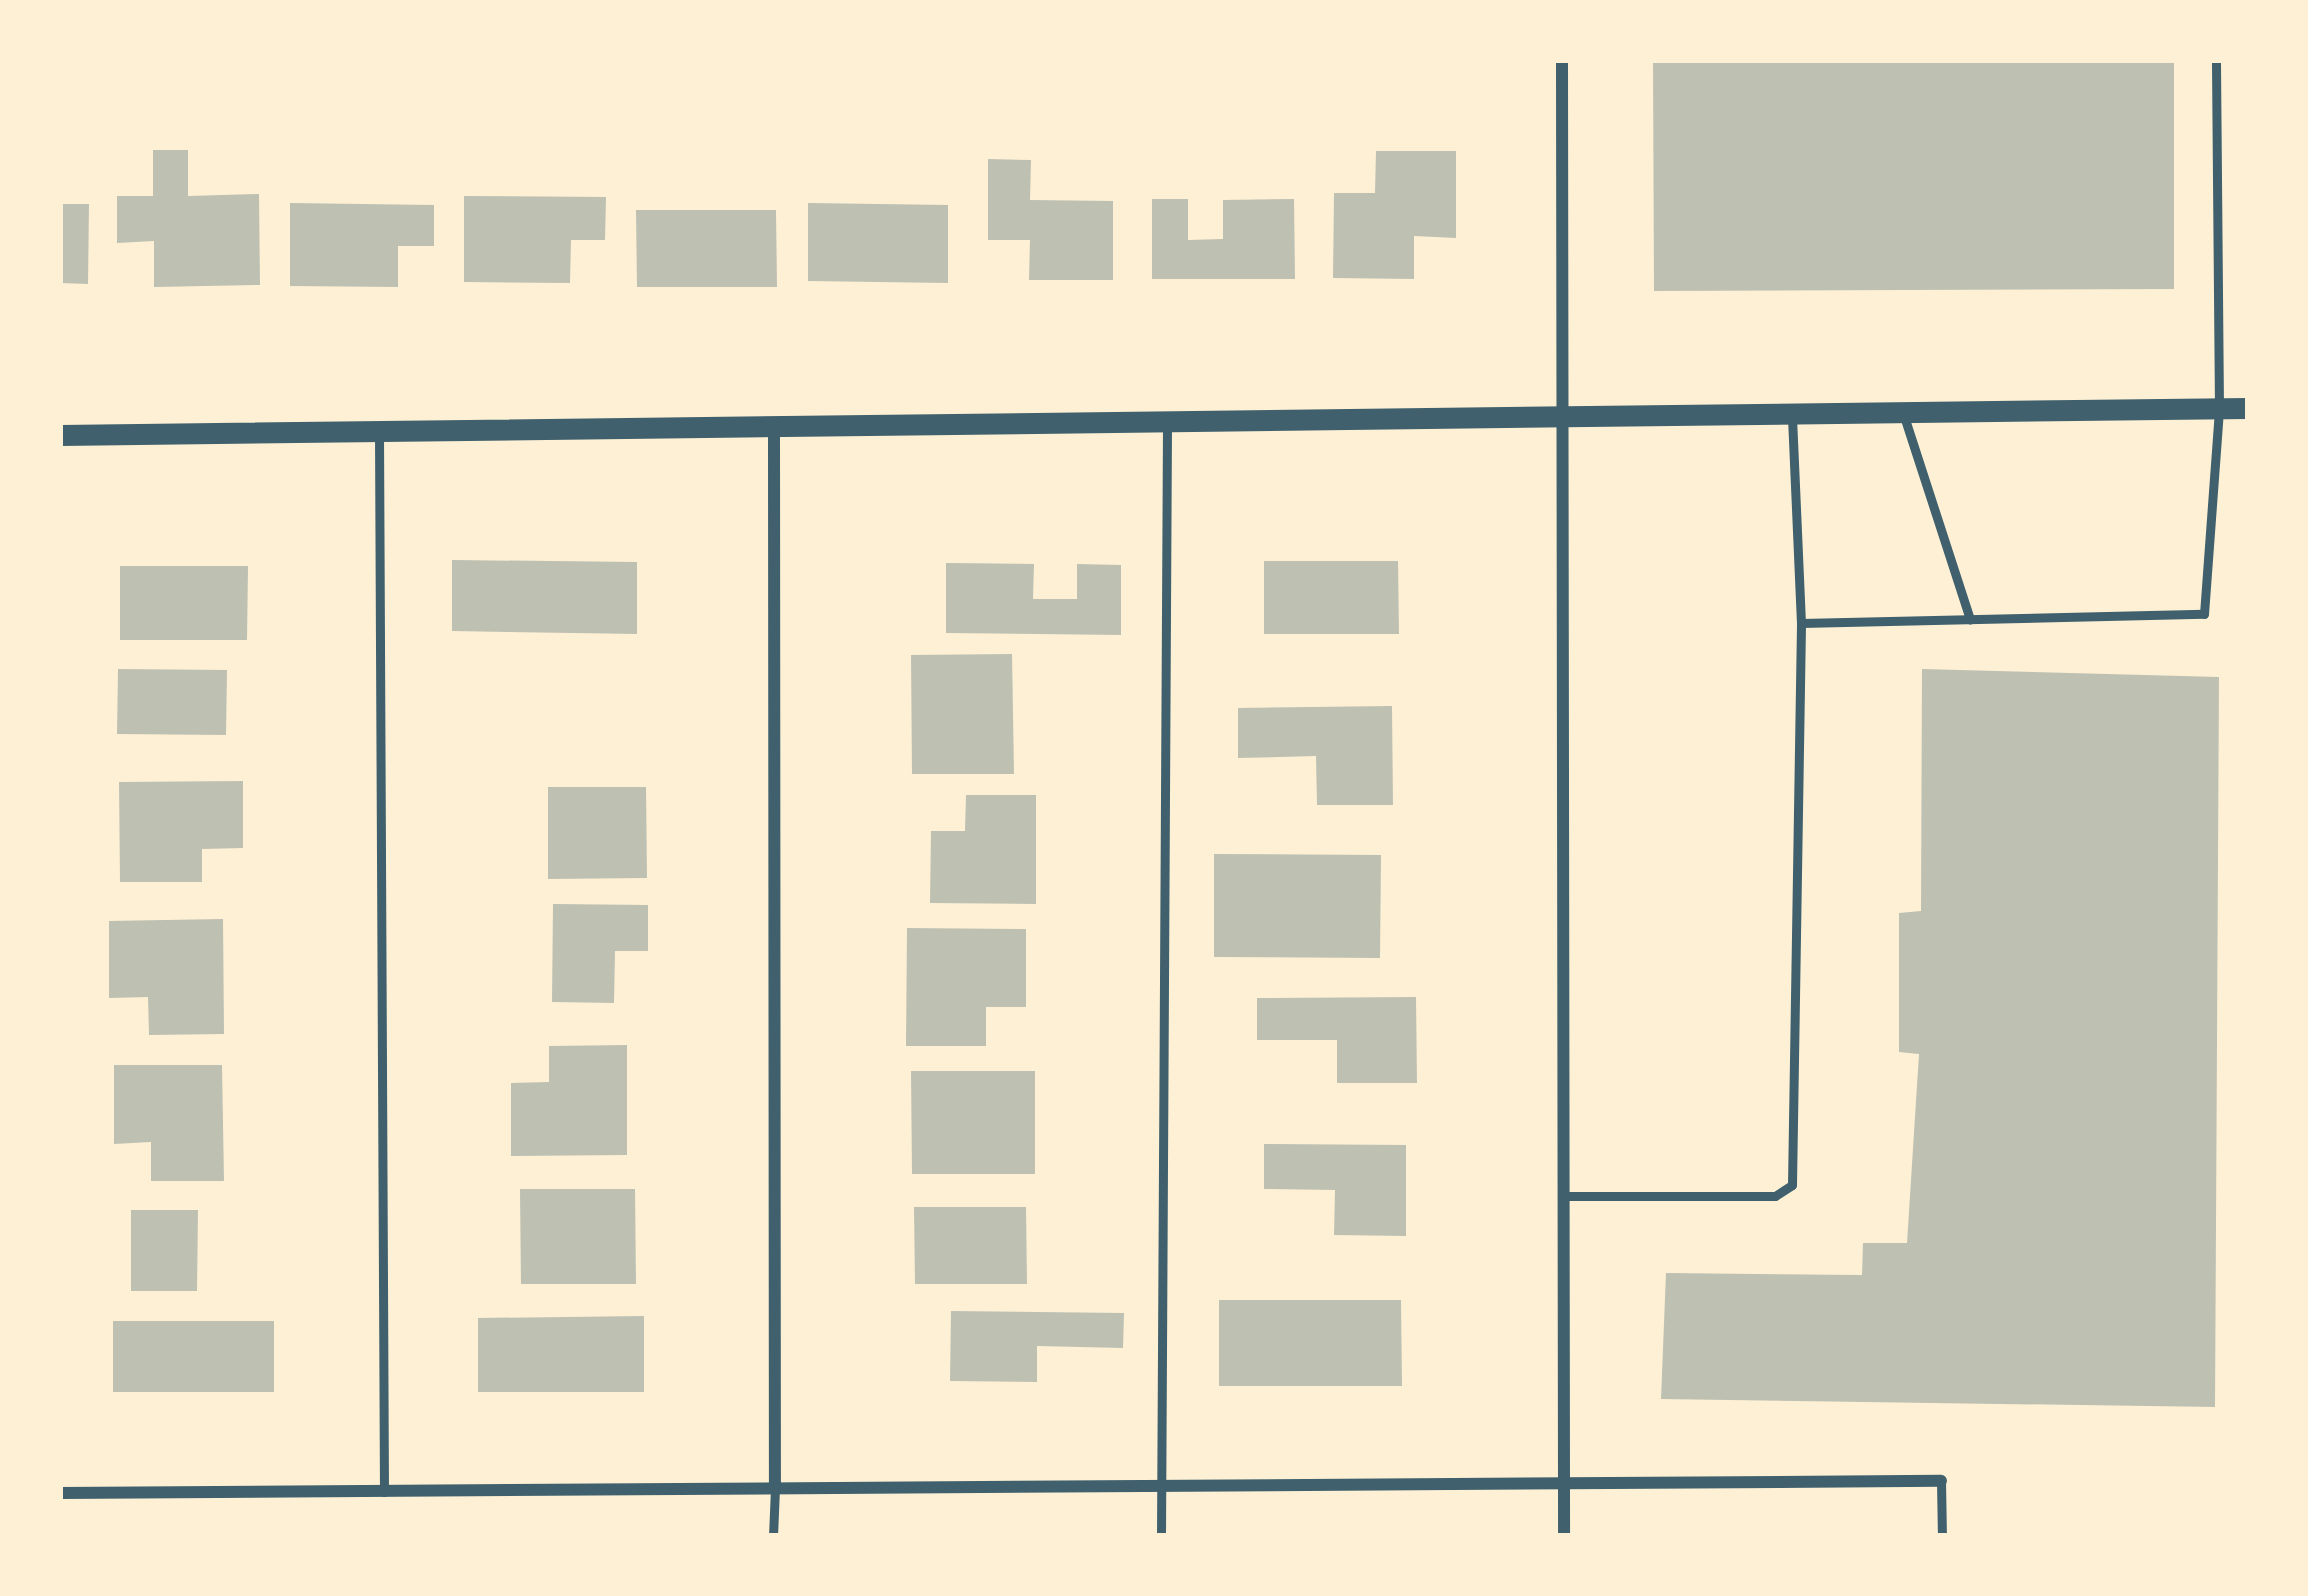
<!DOCTYPE html>
<html>
<head>
<meta charset="utf-8">
<style>
	body { margin:0 }
	#map { position:relative; width:2308px; height:1596px; overflow:hidden; background:#fdf0d5; font-family:Raleway,sans-serif }
	div>[style] { position:absolute }
	[style*='--x'] { left:calc(var(--x)*1px); top:calc(var(--y)*1px); width:calc(var(--w)*1px); rotate:calc(var(--a)*1deg) }
	.building>* { inset:0; background:#bec0b2 }
	.service>* { height:9px; margin:-4.5px; padding:0 4.5px; transform-origin:4.5px; border-radius:4.5px; background:#3f606c }
	.minor>* { height:12px; margin:-6px; padding:0 6px; transform-origin:6px; border-radius:6px; background:#3f606c }
	.tertiary>* { height:21px; margin:-10.5px; padding:0 10.5px; transform-origin:10.5px; border-radius:10.5px; background:#3f606c }
	span { translate:-50% -50%; white-space:nowrap; text-align:center; line-height:1.15; -webkit-text-stroke:10px #fdf0d5; paint-order:stroke }
	.frame { position:absolute; inset:0; border:63px solid #fdf0d5; pointer-events:none }
</style>
</head>
<body>
<div id="map">
	<div class="building">
		<div style="clip-path:polygon(1653px 60px,2174px 60px,2174px 289px,1654px 291px)"></div>
		<div style="clip-path:polygon(153px 150px,188px 150px,188px 196px,259px 194px,260px 285px,154px 287px,154px 241px,117px 243px,117px 196px,153px 196px)"></div>
		<div style="clip-path:polygon(1376px 151px,1456px 151px,1456px 238px,1414px 236px,1414px 279px,1333px 278px,1334px 193px,1375px 193px)"></div>
		<div style="clip-path:polygon(988px 159px,1031px 160px,1030px 200px,1113px 201px,1113px 280px,1029px 280px,1030px 240px,988px 240px)"></div>
		<div style="clip-path:polygon(464px 196px,606px 197px,605px 240px,571px 240px,570px 283px,464px 282px)"></div>
		<div style="clip-path:polygon(1152px 199px,1188px 199px,1188px 240px,1223px 239px,1223px 200px,1294px 199px,1295px 279px,1152px 279px)"></div>
		<div style="clip-path:polygon(290px 203px,434px 205px,434px 246px,398px 246px,398px 287px,290px 286px)"></div>
		<div style="clip-path:polygon(808px 203px,948px 205px,948px 283px,808px 281px)"></div>
		<div style="clip-path:polygon(60px 204px,89px 204px,88px 284px,60px 283px)"></div>
		<div style="clip-path:polygon(636px 210px,776px 210px,777px 287px,637px 287px)"></div>
		<div style="clip-path:polygon(452px 560px,637px 562px,637px 634px,452px 631px)"></div>
		<div style="clip-path:polygon(1264px 561px,1398px 561px,1399px 634px,1264px 634px)"></div>
		<div style="clip-path:polygon(946px 563px,1034px 564px,1033px 599px,1077px 599px,1077px 564px,1121px 565px,1121px 635px,946px 633px)"></div>
		<div style="clip-path:polygon(120px 566px,248px 566px,247px 640px,120px 640px)"></div>
		<div style="clip-path:polygon(1012px 654px,1014px 774px,912px 774px,911px 655px)"></div>
		<div style="clip-path:polygon(118px 669px,227px 670px,226px 735px,117px 734px)"></div>
		<div style="clip-path:polygon(1922px 669px,2219px 677px,2215px 1407px,1661px 1399px,1666px 1273px,1862px 1275px,1863px 1243px,1907px 1243px,1919px 1054px,1899px 1052px,1899px 913px,1921px 911px)"></div>
		<div style="clip-path:polygon(1392px 706px,1393px 805px,1317px 805px,1316px 756px,1238px 758px,1238px 708px)"></div>
		<div style="clip-path:polygon(243px 781px,243px 848px,202px 849px,202px 882px,120px 882px,119px 782px)"></div>
		<div style="clip-path:polygon(548px 787px,646px 787px,647px 878px,548px 879px)"></div>
		<div style="clip-path:polygon(966px 795px,1036px 795px,1036px 904px,930px 903px,931px 831px,965px 831px)"></div>
		<div style="clip-path:polygon(1214px 854px,1381px 855px,1380px 958px,1214px 957px)"></div>
		<div style="clip-path:polygon(553px 904px,648px 905px,648px 951px,615px 951px,614px 1003px,552px 1002px)"></div>
		<div style="clip-path:polygon(223px 919px,224px 1034px,149px 1035px,148px 997px,109px 998px,109px 921px)"></div>
		<div style="clip-path:polygon(907px 928px,1026px 929px,1026px 1007px,986px 1007px,986px 1046px,906px 1046px)"></div>
		<div style="clip-path:polygon(1416px 997px,1417px 1083px,1337px 1083px,1337px 1040px,1257px 1040px,1257px 998px)"></div>
		<div style="clip-path:polygon(627px 1045px,627px 1155px,511px 1156px,511px 1083px,549px 1082px,549px 1046px)"></div>
		<div style="clip-path:polygon(114px 1065px,222px 1065px,224px 1181px,151px 1181px,151px 1142px,114px 1144px)"></div>
		<div style="clip-path:polygon(911px 1071px,1035px 1071px,1035px 1174px,912px 1174px)"></div>
		<div style="clip-path:polygon(1264px 1144px,1406px 1145px,1406px 1236px,1334px 1235px,1335px 1190px,1264px 1189px)"></div>
		<div style="clip-path:polygon(520px 1189px,635px 1189px,636px 1284px,521px 1284px)"></div>
		<div style="clip-path:polygon(914px 1207px,1026px 1207px,1027px 1284px,915px 1284px)"></div>
		<div style="clip-path:polygon(131px 1210px,198px 1210px,197px 1291px,131px 1291px)"></div>
		<div style="clip-path:polygon(1219px 1300px,1401px 1300px,1402px 1386px,1219px 1386px)"></div>
		<div style="clip-path:polygon(951px 1311px,1124px 1313px,1123px 1348px,1037px 1346px,1037px 1382px,950px 1381px)"></div>
		<div style="clip-path:polygon(644px 1316px,644px 1392px,478px 1392px,478px 1318px)"></div>
		<div style="clip-path:polygon(113px 1321px,274px 1321px,274px 1392px,113px 1392px)"></div>
	</div>
	<div class="service">
		<div style="--x:1903;--y:413;--w:217;--a:72"></div>
		<div style="--x:1792;--y:417;--w:206;--a:87.5"></div>
		<div style="--x:1801;--y:623;--w:403;--a:-1.3"></div>
		<div style="--x:2204;--y:614;--w:207;--a:-85.8"></div>
		<div style="--x:2219;--y:408;--w:348;--a:-90.5"></div>
		<div style="--x:379;--y:433;--w:1059;--a:89.73"></div>
		<div style="--x:1564;--y:1196;--w:211;--a:0"></div>
		<div style="--x:1775;--y:1196;--w:20;--a:-33"></div>
		<div style="--x:1792;--y:1185;--w:562;--a:-89.08"></div>
		<div style="--x:1941;--y:1481;--w:55;--a:89"></div>
		<div style="--x:773;--y:1536;--w:48;--a:-87.6"></div>
		<div style="--x:1161;--y:1536;--w:1114;--a:-89.69"></div>
	</div>
	<div class="minor">
		<div style="--x:1562;--y:60;--w:1476;--a:89.92"></div>
		<div style="--x:774;--y:431;--w:1057;--a:89.95"></div>
		<div style="--x:60;--y:1493;--w:1881;--a:-0.37"></div>
	</div>
	<div class="tertiary">
		<div style="--x:60;--y:435;--w:2188;--a:-0.71"></div>
	</div>
	<div class="frame"></div>
</div>
</body>
</html>
